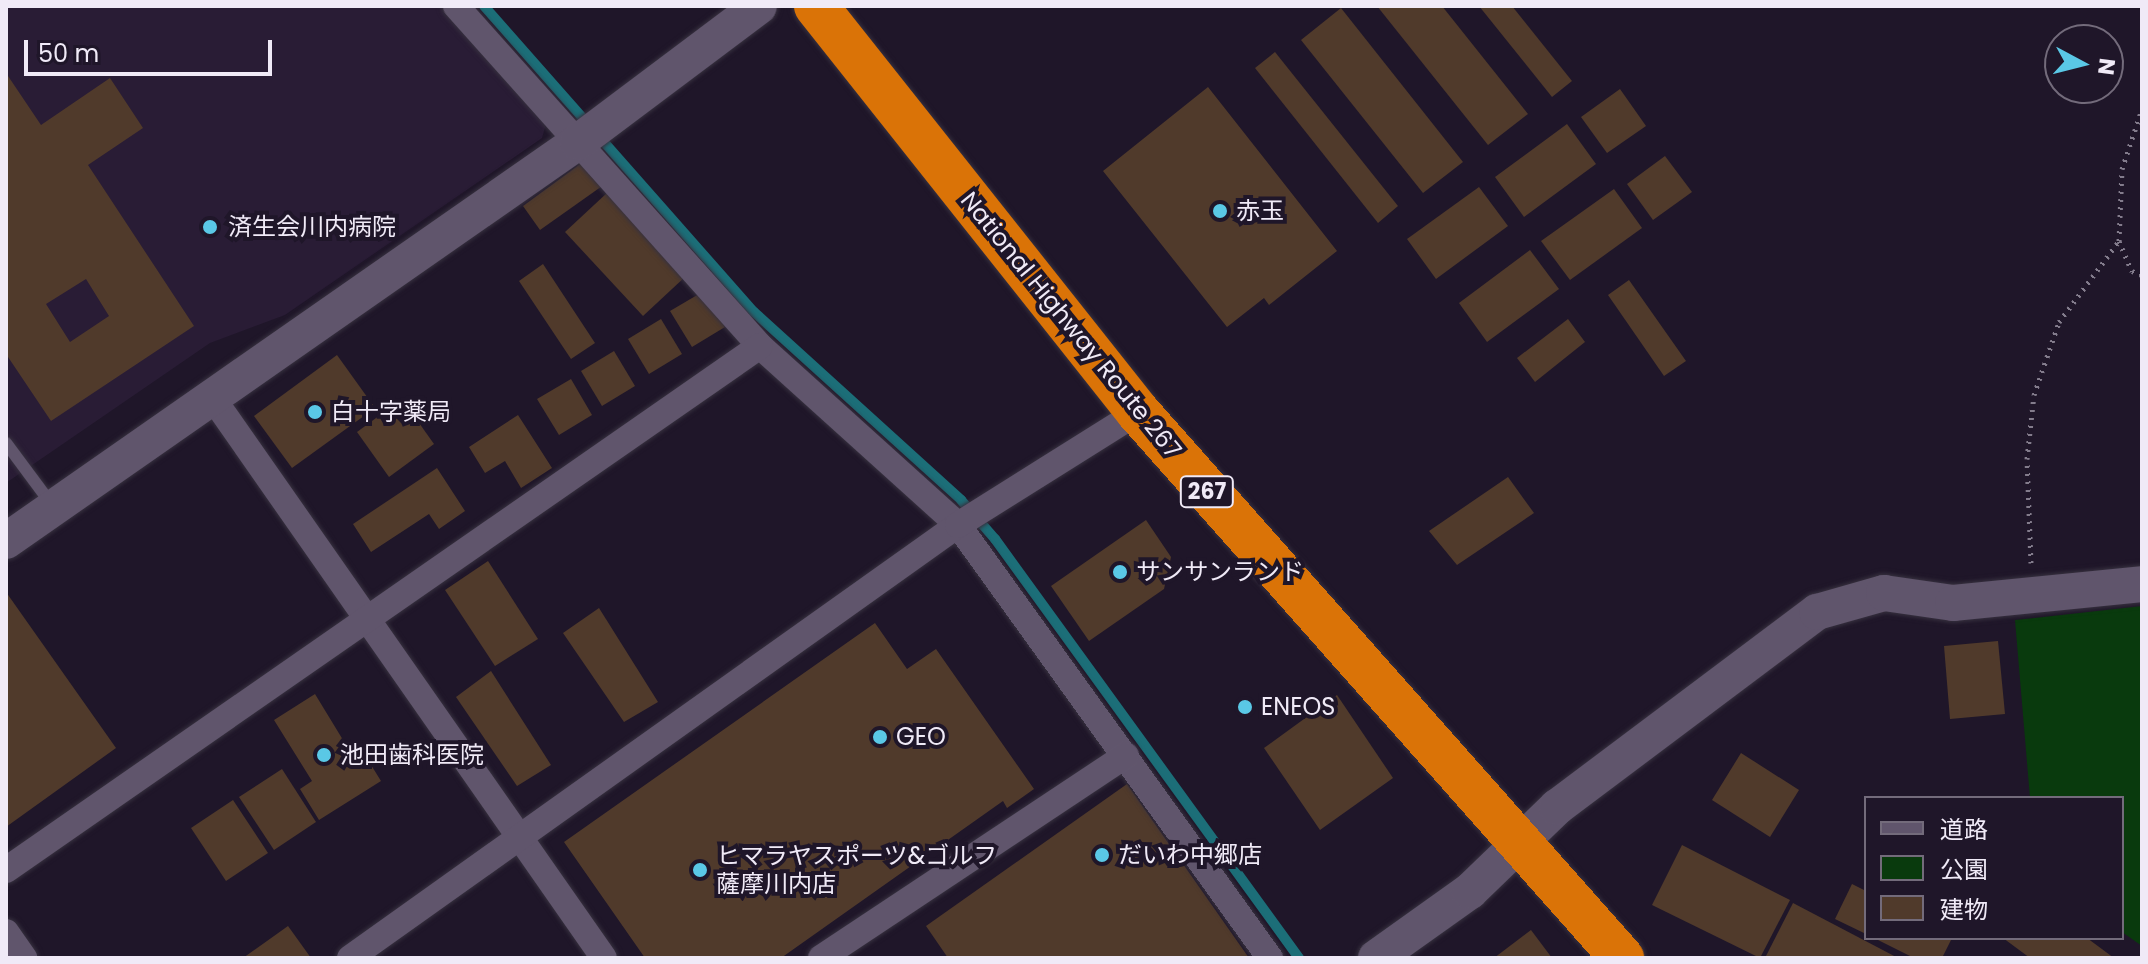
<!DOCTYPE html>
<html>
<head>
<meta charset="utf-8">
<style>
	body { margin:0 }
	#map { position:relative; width:2148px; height:964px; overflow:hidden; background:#1f1629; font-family:Poppins,"Noto Sans JP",sans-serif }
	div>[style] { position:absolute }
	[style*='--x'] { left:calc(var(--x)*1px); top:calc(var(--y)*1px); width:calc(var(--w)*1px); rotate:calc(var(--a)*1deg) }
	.built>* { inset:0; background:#291c35 }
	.green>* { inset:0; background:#093a0d }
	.stream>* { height:10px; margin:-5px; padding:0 5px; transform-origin:5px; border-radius:5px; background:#1c6e78 }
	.building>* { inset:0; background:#503a2b }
	.path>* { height:5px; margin-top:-2.5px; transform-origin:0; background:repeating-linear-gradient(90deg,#837c8c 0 2px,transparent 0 8px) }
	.roads { filter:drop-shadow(0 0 2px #37313f) drop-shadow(0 0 2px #37313f) }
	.lane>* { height:12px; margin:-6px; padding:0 6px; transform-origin:6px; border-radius:6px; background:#60556c }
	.street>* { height:26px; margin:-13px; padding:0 13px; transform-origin:13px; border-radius:13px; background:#60556c }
	.secondary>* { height:36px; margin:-18px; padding:0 18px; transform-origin:18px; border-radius:18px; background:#60556c }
	.highway>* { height:44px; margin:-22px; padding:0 22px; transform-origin:22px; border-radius:22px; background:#da7307 }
	.dots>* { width:22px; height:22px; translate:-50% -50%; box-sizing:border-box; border:4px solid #1f1629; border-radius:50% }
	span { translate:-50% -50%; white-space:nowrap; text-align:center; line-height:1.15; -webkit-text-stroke:8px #1f1629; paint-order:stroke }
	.shield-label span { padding:2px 6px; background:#1f1629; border:2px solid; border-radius:6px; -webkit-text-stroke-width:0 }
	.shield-label { font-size:22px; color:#f0eaf7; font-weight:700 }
	.poi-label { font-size:24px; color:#f0eaf7 }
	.left { translate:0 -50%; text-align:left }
	.street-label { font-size:24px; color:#f0eaf7 }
	.frame { position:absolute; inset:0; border:8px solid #f0eaf7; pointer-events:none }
	.legend { position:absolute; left:1864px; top:796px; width:260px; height:144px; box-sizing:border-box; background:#1f1629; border:2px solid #736b7b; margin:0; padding:10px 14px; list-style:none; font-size:24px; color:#f0eaf7 }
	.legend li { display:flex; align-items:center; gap:16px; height:40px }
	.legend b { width:40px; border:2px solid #736b7b }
	.north { position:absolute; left:2044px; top:24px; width:80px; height:80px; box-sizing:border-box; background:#1f1629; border:2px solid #736b7b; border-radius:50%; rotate:97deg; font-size:22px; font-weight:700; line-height:32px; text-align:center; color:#f0eaf7 }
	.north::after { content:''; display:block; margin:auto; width:28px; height:36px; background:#5ac8e6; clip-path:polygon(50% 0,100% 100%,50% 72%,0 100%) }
	.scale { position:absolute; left:24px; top:40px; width:248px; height:36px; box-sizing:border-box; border:4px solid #f0eaf7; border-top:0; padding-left:10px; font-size:24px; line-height:28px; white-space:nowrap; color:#f0eaf7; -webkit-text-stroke:6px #1f1629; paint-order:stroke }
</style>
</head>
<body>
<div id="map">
	<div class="built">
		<div style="clip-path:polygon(6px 6px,440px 6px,546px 124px,542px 138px,285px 315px,210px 343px,6px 483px)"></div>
	</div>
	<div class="green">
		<div style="clip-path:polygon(2142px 606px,2142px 946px,2122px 932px,2122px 798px,2030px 798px,2015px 620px)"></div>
	</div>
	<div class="stream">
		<div style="--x:484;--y:6;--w:408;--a:48.6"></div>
		<div style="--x:754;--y:312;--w:280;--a:42.2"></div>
		<div style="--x:961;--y:500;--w:52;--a:48.9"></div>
		<div style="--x:995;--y:539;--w:518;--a:54.04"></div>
	</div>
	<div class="building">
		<div style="clip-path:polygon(1377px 6px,1442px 6px,1528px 114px,1488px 145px)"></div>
		<div style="clip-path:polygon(1479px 6px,1512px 6px,1572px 81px,1552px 97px)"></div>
		<div style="clip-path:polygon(1341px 8px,1463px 162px,1423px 193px,1301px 40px)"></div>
		<div style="clip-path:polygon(1275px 52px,1398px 206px,1378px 223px,1255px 68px)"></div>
		<div style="clip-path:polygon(evenodd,6px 73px,41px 125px,110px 78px,143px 128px,88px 165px,194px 326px,51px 421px,6px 354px,6px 73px,86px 279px,109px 316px,70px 342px,46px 304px,86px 279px)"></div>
		<div style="clip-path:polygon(1208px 87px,1337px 251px,1269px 305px,1264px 298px,1227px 327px,1103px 171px)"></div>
		<div style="clip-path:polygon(1620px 89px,1646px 126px,1607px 153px,1581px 117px)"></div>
		<div style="clip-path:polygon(1567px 124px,1596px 164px,1524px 217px,1495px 177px)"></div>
		<div style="clip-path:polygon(1665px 156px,1692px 192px,1653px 220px,1627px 184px)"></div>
		<div style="clip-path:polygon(587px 159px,605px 184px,540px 230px,523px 206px)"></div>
		<div style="clip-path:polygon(1479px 187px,1508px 226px,1436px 279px,1407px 239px)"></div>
		<div style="clip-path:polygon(1614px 189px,1642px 228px,1570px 280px,1541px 241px)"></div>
		<div style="clip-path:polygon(608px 192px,686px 276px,643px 316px,565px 232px)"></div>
		<div style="clip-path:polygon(1530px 250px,1559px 289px,1487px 342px,1459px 303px)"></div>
		<div style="clip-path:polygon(543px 264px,595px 343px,571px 359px,519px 281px)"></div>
		<div style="clip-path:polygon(1629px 280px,1686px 361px,1664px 376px,1608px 295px)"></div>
		<div style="clip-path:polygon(704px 291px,725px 327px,692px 347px,670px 311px)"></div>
		<div style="clip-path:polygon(661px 319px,682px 354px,649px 374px,628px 339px)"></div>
		<div style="clip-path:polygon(1568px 319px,1585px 342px,1535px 382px,1517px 358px)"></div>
		<div style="clip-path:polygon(614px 351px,635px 386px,602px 406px,581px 371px)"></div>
		<div style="clip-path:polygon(337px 355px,375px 408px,292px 468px,254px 416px)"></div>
		<div style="clip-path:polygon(571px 379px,592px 415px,559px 435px,537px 399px)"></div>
		<div style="clip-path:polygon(402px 399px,434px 444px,389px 477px,357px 432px)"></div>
		<div style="clip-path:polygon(518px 415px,552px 468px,521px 488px,505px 461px,485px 473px,469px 447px)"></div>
		<div style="clip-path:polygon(437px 468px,465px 511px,439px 529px,429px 514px,371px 552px,353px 524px)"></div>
		<div style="clip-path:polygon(1508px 477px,1534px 513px,1457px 565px,1429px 531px)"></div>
		<div style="clip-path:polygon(1146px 520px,1171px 557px,1164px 589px,1089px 641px,1051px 586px)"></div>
		<div style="clip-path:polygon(488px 561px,538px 639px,495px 666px,445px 590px)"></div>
		<div style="clip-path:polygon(6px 592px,116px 748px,6px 827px)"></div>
		<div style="clip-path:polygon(599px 608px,658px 702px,624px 722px,563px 633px)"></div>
		<div style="clip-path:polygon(875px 623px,907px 669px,936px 649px,1034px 789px,1007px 808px,1003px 801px,781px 958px,645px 958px,564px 842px)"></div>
		<div style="clip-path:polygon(1998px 641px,2005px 714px,1950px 719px,1944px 646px)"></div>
		<div style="clip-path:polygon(491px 671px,551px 765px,517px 786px,456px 697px)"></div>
		<div style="clip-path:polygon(315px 694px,354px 758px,363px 752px,381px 781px,319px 820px,300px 789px,312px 781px,274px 720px)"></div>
		<div style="clip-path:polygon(1337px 695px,1393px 778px,1320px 830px,1264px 748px)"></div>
		<div style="clip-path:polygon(1741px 753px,1799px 790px,1770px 837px,1712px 800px)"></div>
		<div style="clip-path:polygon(282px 769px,316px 822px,274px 850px,239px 797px)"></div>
		<div style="clip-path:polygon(1127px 784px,1249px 958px,948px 958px,926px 926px)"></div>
		<div style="clip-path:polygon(233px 800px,268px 853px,226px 881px,191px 828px)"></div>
		<div style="clip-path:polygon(1682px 845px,1790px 900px,1760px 958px,1652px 905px)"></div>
		<div style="clip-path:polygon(1852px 884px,1866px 891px,1866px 934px,1835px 919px)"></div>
		<div style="clip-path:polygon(1793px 903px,1898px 958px,1765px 958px)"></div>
		<div style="clip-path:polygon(288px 926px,311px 958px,243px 958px)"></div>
		<div style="clip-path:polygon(1531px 930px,1552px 958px,1494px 958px)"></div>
		<div style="clip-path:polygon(1874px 938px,1952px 938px,1942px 958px,1914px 958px)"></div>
		<div style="clip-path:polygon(2003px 938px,2087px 938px,2114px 958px,2030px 958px)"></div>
	</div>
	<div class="path">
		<div style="--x:2119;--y:241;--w:33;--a:67"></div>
		<div style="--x:2132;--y:271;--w:11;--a:22"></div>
		<div style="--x:2031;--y:563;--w:104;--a:-92.2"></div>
		<div style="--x:2027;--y:459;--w:64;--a:-83.8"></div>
		<div style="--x:2034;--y:395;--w:77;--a:-71.1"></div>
		<div style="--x:2059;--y:322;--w:101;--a:-53.5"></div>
		<div style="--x:2119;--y:241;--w:72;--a:-87.6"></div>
		<div style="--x:2122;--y:169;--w:63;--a:-71.6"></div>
	</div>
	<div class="roads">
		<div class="lane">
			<div style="--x:6;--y:443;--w:77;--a:53.4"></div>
		</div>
		<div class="street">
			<div style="--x:456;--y:6;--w:456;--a:48.2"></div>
			<div style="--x:760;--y:346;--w:267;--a:42.1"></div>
			<div style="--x:958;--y:525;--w:534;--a:54.23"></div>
			<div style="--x:212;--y:397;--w:684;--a:55.06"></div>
			<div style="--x:6;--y:870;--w:918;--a:-34.8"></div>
			<div style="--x:6;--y:932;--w:32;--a:55"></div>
			<div style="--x:350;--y:958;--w:746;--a:-35.46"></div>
			<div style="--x:958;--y:525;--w:213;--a:-32.1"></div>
			<div style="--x:821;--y:958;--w:366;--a:-33.6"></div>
		</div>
		<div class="secondary">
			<div style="--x:6;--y:541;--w:697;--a:-34.9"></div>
			<div style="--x:578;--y:142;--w:226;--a:-36.9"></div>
			<div style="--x:1376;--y:958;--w:115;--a:-35.5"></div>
			<div style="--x:1470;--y:891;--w:121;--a:-44"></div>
			<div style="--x:1557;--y:807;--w:325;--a:-36.9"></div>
			<div style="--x:1817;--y:612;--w:70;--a:-15.8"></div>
			<div style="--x:1884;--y:593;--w:70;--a:8.2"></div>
			<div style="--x:1953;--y:603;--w:190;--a:-5.7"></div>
		</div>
		<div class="highway">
			<div style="--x:816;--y:6;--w:518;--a:51.58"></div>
			<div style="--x:1138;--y:412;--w:730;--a:48.44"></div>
		</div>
	</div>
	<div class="dots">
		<div style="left:1220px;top:211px;background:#5ac8e6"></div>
		<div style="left:210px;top:227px;background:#5ac8e6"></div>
		<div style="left:315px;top:412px;background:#5ac8e6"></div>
		<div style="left:1120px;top:572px;background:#5ac8e6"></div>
		<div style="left:1245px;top:707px;background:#5ac8e6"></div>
		<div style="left:880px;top:737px;background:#5ac8e6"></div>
		<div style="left:324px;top:755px;background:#5ac8e6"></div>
		<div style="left:1102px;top:855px;background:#5ac8e6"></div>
		<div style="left:700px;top:870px;background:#5ac8e6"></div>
	</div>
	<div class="shield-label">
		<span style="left:1207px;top:492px">267</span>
	</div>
	<div class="poi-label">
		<span class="left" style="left:1236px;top:211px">赤玉</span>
		<span class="left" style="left:228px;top:227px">済生会川内病院</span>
		<span class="left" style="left:331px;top:412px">白十字薬局</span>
		<span class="left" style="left:1136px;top:572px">サンサンランド</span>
		<span class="left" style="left:1261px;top:707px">ENEOS</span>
		<span class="left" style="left:896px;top:737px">GEO</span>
		<span class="left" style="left:340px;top:755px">池田歯科医院</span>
		<span class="left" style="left:1118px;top:855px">だいわ中郷店</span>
		<span class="left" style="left:716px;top:870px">ヒマラヤスポーツ&amp;ゴルフ<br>薩摩川内店</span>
	</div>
	<div class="street-label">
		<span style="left:1071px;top:325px;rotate:51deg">National Highway Route 267</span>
	</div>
	<div class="frame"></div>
	<ul class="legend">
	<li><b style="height:10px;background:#60556c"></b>道路</li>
	<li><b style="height:22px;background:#093a0d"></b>公園</li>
	<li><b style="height:22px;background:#503a2b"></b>建物</li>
	</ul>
	<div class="north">N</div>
	<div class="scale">50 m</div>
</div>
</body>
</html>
